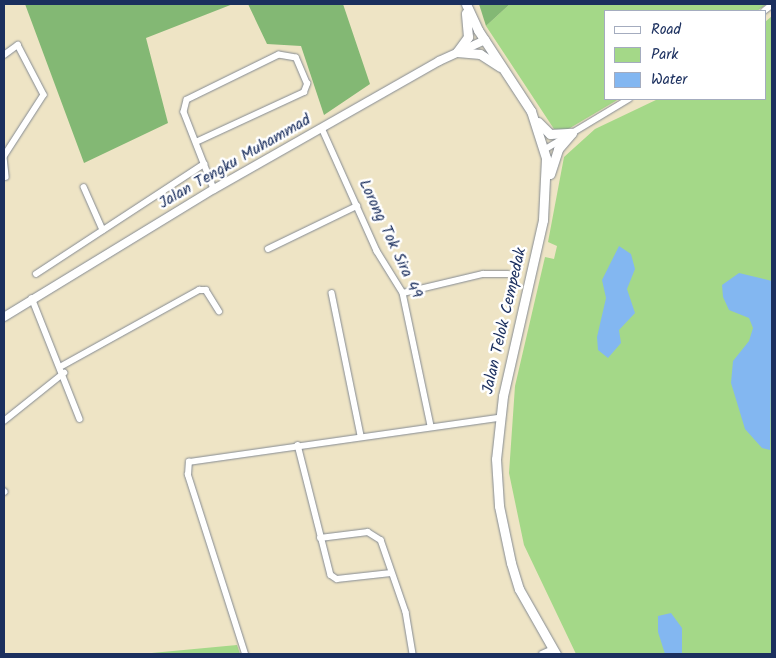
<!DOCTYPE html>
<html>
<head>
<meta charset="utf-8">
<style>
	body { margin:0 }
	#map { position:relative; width:776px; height:658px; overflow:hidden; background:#eee4c5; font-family:Kalam,sans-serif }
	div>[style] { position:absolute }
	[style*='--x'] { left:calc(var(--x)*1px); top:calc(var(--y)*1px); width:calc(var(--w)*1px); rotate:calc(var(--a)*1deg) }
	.green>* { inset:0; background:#a4d888 }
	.forest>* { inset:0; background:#83b874 }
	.water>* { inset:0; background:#83b7f1 }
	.roads { filter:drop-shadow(0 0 1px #848a92) drop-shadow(0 0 1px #848a92) }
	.minor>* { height:5.5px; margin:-2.75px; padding:0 2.75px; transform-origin:2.75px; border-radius:2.75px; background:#fff }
	.secondary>* { height:8px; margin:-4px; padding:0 4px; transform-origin:4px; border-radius:4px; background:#fff }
	.primary>* { height:9px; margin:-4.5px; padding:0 4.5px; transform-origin:4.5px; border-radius:4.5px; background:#fff }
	span { translate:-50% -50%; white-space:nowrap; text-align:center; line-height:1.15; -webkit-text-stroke:5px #fff; paint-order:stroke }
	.street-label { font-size:16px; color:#1b2f5e }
	.frame { position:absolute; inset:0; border:5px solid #1b2f5e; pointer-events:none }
	.legend { position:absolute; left:604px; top:10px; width:162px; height:90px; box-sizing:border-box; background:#fff; border:1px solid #a4acbf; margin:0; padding:6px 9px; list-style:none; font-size:15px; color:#1b2f5e }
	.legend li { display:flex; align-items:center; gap:10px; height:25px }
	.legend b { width:25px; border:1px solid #a4acbf }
</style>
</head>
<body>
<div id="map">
	<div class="green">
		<div style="clip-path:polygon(510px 4px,767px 4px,757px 11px,605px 11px,605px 99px,619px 99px,565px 131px,554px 129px,486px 26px)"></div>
		<div style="clip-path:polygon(772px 16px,772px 654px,576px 654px,524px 545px,509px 473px,515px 386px,545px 257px,554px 259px,557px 246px,548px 242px,564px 157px,595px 129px,658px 99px,765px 99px,765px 22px)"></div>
		<div style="clip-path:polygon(237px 645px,240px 654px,141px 654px)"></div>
	</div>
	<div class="forest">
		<div style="clip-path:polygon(25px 4px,233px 4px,146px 38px,168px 123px,84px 163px)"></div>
		<div style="clip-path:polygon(248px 4px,343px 4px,370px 84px,324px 115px,301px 46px,267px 44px)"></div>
		<div style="clip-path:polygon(479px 4px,510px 4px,486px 26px)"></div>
	</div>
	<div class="water">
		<div style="clip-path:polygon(619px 246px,631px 254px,635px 269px,627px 289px,635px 313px,619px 330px,621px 343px,608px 358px,598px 350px,597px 337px,606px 298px,602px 280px)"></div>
		<div style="clip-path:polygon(739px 273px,772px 281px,770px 450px,762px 448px,745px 429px,731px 383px,733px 361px,749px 341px,753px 328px,749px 318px,729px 310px,723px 297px,722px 285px)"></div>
		<div style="clip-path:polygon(671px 613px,682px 628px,682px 654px,665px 654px,658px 632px,658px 616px)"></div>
	</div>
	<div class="roads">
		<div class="minor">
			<div style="--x:764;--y:11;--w:10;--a:-37"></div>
			<div style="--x:4;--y:55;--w:17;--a:-36"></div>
			<div style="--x:18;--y:45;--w:56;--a:62.5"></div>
			<div style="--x:44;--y:95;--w:74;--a:122.8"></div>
			<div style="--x:322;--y:128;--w:135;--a:65.9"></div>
			<div style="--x:377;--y:251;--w:49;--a:58.2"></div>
			<div style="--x:403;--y:293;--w:136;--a:78.1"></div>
			<div style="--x:196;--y:142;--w:119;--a:-24.8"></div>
			<div style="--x:304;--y:92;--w:9;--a:-69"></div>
			<div style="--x:307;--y:84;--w:28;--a:-113"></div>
			<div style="--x:296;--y:58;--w:17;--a:-170"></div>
			<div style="--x:279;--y:55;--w:102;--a:153.9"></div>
			<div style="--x:187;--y:100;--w:12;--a:104"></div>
			<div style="--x:184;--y:112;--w:83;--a:68.7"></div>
			<div style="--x:544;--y:150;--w:99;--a:-31"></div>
			<div style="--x:4;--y:157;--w:20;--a:84"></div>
			<div style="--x:84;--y:187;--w:47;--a:66.2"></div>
			<div style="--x:268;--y:249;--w:99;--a:-25.8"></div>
			<div style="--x:36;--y:274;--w:201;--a:-33.2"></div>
			<div style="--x:332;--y:293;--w:146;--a:78.5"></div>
			<div style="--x:403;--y:293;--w:82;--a:-13.4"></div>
			<div style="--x:483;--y:274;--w:25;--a:0"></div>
			<div style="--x:32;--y:298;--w:130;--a:68.4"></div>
			<div style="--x:62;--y:366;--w:157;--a:-29"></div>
			<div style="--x:199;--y:290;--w:7;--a:0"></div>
			<div style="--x:206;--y:290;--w:25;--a:58"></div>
			<div style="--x:4;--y:421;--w:77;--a:-38.7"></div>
			<div style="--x:298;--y:445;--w:134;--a:75.8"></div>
			<div style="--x:331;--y:575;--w:7;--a:34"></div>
			<div style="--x:337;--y:579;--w:54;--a:-6.3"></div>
			<div style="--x:4;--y:491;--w:1;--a:45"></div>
			<div style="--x:320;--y:538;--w:48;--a:-7.1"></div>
			<div style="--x:368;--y:532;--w:15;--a:32"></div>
			<div style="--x:381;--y:540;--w:76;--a:70.9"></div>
			<div style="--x:406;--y:612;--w:43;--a:80.5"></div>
			<div style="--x:245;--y:654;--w:188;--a:-107.7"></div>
			<div style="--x:188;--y:475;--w:13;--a:-86"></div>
			<div style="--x:189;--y:462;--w:314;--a:-8.1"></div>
			<div style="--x:542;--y:654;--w:12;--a:-24"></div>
		</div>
		<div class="secondary">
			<div style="--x:4;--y:317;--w:246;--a:-31.4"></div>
			<div style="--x:214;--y:189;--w:259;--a:-29.6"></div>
			<div style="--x:439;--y:61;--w:51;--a:-24.5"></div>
		</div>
		<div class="primary">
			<div style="--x:466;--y:4;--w:29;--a:65"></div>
			<div style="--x:478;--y:30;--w:97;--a:56.8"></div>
			<div style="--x:531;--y:111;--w:49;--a:72.3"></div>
			<div style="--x:546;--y:158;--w:62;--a:92.8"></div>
			<div style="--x:543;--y:220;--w:180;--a:102.8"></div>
			<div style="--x:503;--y:396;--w:63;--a:96.3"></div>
			<div style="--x:496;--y:459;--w:47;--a:86.3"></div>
			<div style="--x:499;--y:506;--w:58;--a:78.1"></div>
			<div style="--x:511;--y:563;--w:27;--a:73"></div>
			<div style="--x:519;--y:589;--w:75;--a:60.4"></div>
			<div style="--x:457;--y:52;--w:23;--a:5"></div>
			<div style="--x:480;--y:54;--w:24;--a:33"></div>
			<div style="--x:457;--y:52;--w:19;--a:-54"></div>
			<div style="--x:468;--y:37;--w:24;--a:-95"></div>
			<div style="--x:538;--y:122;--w:17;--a:45"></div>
			<div style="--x:550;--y:134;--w:22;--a:-3"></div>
			<div style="--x:550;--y:174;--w:26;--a:-72"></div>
			<div style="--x:558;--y:149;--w:21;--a:-49"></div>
		</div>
	</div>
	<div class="street-label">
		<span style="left:235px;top:162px;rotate:-30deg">Jalan Tengku Muhammad</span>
		<span style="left:390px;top:239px;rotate:65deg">Lorong Tok Sira 49</span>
		<span style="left:505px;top:321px;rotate:-77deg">Jalan Telok Cempedak</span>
	</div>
	<div class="frame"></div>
	<ul class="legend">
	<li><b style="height:6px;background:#fff"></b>Road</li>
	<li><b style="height:14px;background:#a4d888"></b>Park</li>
	<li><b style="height:14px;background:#83b7f1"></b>Water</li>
	</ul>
</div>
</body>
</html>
